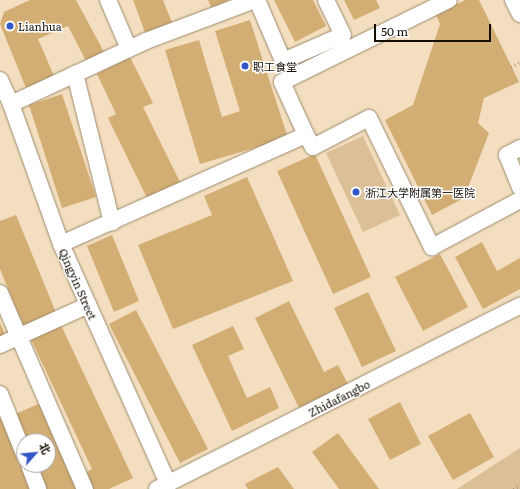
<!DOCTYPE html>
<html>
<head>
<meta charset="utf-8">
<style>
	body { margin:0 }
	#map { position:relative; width:520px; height:489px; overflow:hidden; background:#f3debf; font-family:Literata,"Noto Sans SC",serif }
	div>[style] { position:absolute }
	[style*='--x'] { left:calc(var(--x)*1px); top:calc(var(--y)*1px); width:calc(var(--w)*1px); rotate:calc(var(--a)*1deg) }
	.green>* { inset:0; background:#dabf97 }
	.building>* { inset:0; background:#d2ae74 }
	.path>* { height:2.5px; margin-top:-1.25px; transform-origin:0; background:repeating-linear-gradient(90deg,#a7977f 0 1px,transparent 0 4px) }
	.roads { filter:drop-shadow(0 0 1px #9d8a6e) drop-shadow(0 0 1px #9d8a6e) }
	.minor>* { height:16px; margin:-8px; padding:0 8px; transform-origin:8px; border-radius:8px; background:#fff }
	.dots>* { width:11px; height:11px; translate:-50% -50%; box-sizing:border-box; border:2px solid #fff; border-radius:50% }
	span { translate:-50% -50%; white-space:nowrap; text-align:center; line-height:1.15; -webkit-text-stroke:3px #fff; paint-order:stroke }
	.poi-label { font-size:11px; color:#150e04 }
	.left { translate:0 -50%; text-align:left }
	.street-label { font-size:11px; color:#150e04 }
	.north { position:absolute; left:16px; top:433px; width:40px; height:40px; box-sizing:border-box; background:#fff; border:1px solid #a19f9b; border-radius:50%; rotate:63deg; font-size:11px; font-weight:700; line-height:16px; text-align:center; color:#150e04 }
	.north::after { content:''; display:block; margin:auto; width:14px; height:18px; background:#3556c7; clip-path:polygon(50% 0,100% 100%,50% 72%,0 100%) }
	.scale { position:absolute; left:374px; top:24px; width:117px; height:18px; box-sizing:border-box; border:2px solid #150e04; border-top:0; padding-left:5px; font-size:12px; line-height:14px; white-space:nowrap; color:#150e04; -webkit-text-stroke:3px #fff; paint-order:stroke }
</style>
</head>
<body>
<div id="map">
	<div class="green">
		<div style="clip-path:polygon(363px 136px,400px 215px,363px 232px,326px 153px)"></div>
		<div style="clip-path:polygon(520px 448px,520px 489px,457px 489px)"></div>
	</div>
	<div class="building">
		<div style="clip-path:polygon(30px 0,76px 0,104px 52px,86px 61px,68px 26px,38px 39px,54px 76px,26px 88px,0 24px,4px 12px)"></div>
		<div style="clip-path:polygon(133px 0,163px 0,173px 25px,146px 35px)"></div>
		<div style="clip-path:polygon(208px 0,228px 0,212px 9px)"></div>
		<div style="clip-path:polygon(274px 0,313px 0,326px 26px,295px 42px)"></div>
		<div style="clip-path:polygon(344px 0,376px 0,380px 8px,354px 20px)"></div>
		<div style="clip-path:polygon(465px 0,479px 0,519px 82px,484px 98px,478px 123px,489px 133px,464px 198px,432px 215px,385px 120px,413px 105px,440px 24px,436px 15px)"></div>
		<div style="clip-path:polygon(250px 20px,288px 138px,200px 164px,165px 50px,199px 40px,222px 117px,240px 111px,215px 31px)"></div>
		<div style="clip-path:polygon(130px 57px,153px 103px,143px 107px,181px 184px,148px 200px,108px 118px,116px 114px,97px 74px)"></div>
		<div style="clip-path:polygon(62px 94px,96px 197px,62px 208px,29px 105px)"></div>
		<div style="clip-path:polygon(315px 154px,371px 277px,333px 294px,277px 171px)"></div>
		<div style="clip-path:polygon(247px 177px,293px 281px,173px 329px,138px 245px,212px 215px,204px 196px)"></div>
		<div style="clip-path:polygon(16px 215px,57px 315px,24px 328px,0 269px,0 221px)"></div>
		<div style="clip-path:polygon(112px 235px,139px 301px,114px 312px,87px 246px)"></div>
		<div style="clip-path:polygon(482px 242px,497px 271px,520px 258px,520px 289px,483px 309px,455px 257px)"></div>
		<div style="clip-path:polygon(440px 254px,468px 307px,423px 331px,395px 277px)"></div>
		<div style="clip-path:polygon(368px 292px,396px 351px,362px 367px,334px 308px)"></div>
		<div style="clip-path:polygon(289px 301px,324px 372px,338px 365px,349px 386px,300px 410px,255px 318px)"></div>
		<div style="clip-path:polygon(136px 310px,208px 449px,180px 463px,109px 324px)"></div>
		<div style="clip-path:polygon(0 323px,5px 334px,0 336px)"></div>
		<div style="clip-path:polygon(60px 323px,133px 478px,109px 489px,88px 489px,82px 475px,92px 469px,30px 337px)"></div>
		<div style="clip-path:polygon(233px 326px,244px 349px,228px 356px,247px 398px,270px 387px,279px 408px,232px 431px,192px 345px)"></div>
		<div style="clip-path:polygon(43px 402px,79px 489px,45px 489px,34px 465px,48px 465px,48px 441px,24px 441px,13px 415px)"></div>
		<div style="clip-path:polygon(400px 402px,421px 444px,390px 460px,368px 419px)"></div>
		<div style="clip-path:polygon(0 410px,32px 489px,0 489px)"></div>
		<div style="clip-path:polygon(470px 413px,494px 457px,453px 480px,428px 436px)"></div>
		<div style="clip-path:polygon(338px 433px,379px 489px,339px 489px,312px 452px)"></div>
		<div style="clip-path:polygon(278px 467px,294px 489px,248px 489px,245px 484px)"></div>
	</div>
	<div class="path">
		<div style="--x:511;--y:67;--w:10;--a:-29"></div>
		<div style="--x:513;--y:489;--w:8;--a:-30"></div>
	</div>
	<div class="roads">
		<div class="minor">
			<div style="--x:108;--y:0;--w:53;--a:66.8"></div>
			<div style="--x:257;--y:0;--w:66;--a:66.9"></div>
			<div style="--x:283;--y:61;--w:65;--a:-23.4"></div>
			<div style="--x:343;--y:35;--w:39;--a:-116"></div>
			<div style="--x:513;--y:0;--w:16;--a:63"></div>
			<div style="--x:75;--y:74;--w:153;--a:76"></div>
			<div style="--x:0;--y:80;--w:26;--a:65"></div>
			<div style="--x:11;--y:104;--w:149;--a:70.3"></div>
			<div style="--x:61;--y:244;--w:262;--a:65.9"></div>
			<div style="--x:11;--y:104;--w:149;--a:-25"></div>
			<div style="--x:146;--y:41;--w:116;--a:-20.6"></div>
			<div style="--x:306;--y:135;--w:58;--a:-114.4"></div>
			<div style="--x:282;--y:82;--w:186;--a:-26.2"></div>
			<div style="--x:520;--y:148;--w:15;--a:152"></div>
			<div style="--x:507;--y:155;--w:35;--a:68"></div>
			<div style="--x:61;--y:244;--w:268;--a:-24"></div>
			<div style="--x:306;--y:135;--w:14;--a:60"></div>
			<div style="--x:313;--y:147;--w:63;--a:-27.4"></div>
			<div style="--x:369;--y:118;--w:144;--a:64"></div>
			<div style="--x:432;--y:247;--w:100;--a:-28.1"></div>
			<div style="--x:0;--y:293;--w:214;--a:66.6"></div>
			<div style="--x:0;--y:345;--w:97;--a:-24.4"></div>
			<div style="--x:0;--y:394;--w:65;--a:68.2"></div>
			<div style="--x:29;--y:465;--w:26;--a:69"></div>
			<div style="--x:157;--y:489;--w:407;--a:-26.8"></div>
		</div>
	</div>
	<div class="dots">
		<div style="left:10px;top:26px;background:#3556c7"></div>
		<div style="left:245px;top:66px;background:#3556c7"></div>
		<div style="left:356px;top:192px;background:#3556c7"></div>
	</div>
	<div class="poi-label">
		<span class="left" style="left:18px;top:26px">Lianhua</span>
		<span class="left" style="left:253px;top:66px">职工食堂</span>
		<span class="left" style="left:365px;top:192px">浙江大学附属第一医院</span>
	</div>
	<div class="street-label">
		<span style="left:78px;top:284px;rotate:66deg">Qingyin Street</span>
		<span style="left:339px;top:398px;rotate:-27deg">Zhidafangbo</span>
	</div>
	<div class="north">北</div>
	<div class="scale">50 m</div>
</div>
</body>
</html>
